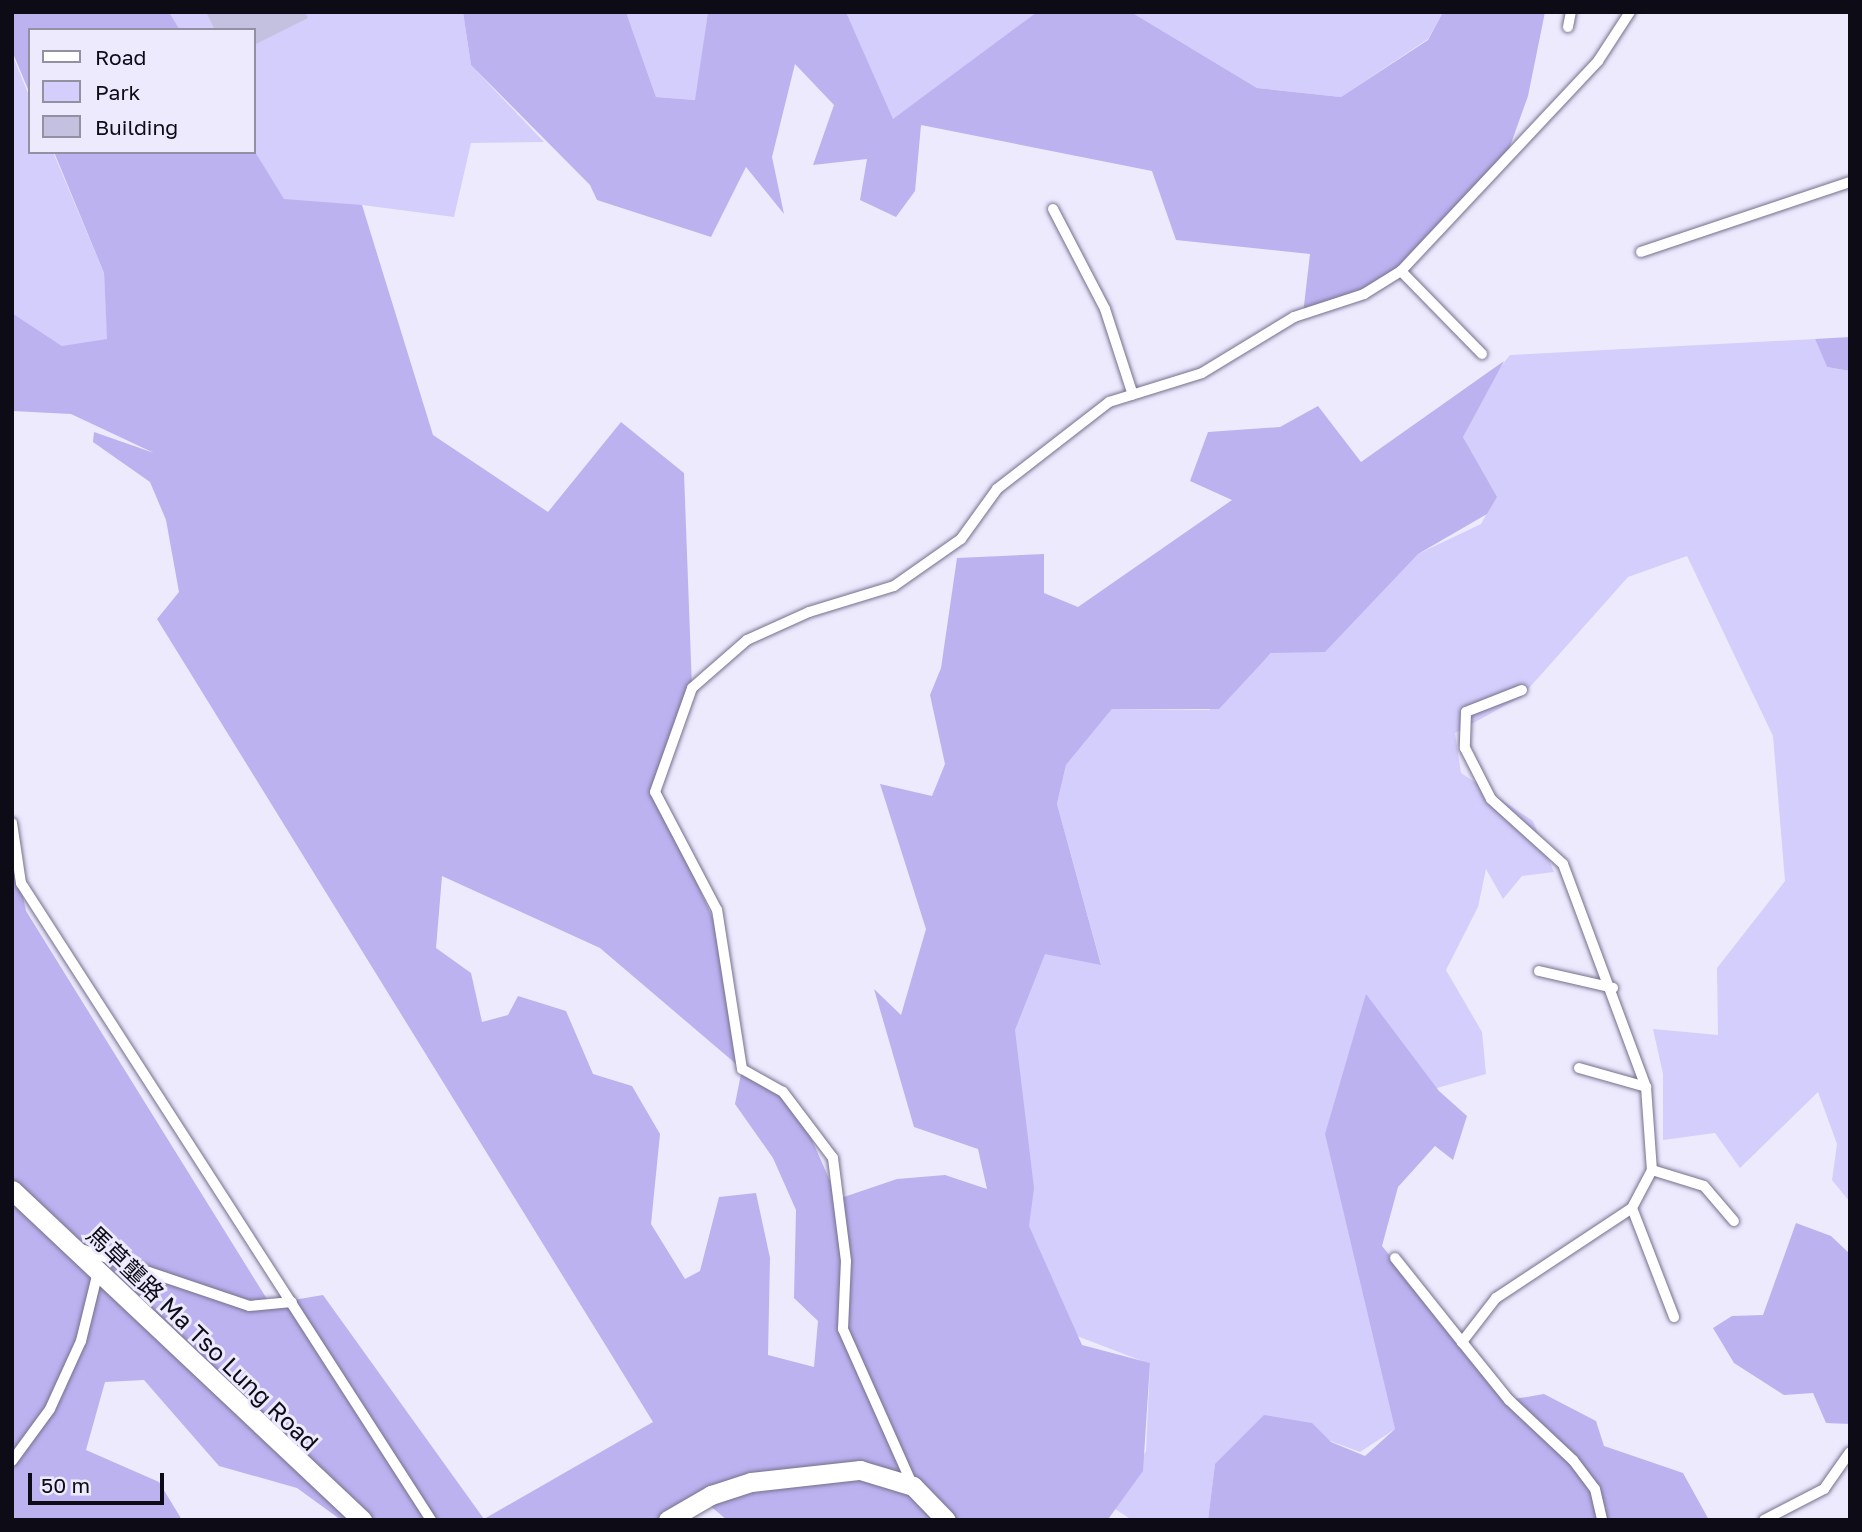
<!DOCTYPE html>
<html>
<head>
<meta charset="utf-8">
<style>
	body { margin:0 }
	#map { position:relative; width:1862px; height:1532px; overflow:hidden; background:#edeafe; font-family:"Golos Text","Noto Sans SC",sans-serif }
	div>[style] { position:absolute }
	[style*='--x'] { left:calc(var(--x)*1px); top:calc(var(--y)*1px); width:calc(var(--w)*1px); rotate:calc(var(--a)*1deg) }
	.green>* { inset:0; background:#d4cefc }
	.forest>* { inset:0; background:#bcb2f0 }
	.building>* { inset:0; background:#c4c0df }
	.roads { filter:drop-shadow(0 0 2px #74708d) drop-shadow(0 0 2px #74708d) }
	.lane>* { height:10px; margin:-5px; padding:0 5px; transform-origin:5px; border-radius:5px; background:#fff }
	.street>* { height:19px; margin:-9.5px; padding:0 9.5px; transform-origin:9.5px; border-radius:9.5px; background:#fff }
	span { translate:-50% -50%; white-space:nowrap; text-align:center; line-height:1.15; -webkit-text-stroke:6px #edeafe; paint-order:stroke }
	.street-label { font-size:24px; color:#0d0b15 }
	.frame { position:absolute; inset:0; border:14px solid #0d0b15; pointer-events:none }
	.legend { position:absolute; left:28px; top:28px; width:228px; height:126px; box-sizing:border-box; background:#edeafe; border:2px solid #9391a1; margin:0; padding:9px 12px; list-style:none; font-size:21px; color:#0d0b15 }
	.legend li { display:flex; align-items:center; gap:14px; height:35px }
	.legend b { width:35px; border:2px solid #9391a1 }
	.scale { position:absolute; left:28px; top:1473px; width:136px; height:32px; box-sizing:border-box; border:4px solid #0d0b15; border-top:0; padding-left:9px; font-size:21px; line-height:24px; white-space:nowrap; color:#0d0b15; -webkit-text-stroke:5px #edeafe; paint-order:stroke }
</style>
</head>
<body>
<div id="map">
	<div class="green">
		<div style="clip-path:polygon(169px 12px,463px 12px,471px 65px,544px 142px,471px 143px,454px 217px,362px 205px,290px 210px,254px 150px,254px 30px,180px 30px)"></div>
		<div style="clip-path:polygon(626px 12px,708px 12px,696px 100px,656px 97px)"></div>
		<div style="clip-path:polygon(846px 12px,1037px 12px,893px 120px)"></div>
		<div style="clip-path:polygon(1131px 12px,1443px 12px,1428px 39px,1341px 97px,1257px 88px)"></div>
		<div style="clip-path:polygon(12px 54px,30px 98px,30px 152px,53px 152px,104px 273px,108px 351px,62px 346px,12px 313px)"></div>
		<div style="clip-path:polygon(1815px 339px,1827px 367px,1850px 371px,1850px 1202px,1832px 1180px,1837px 1144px,1818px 1092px,1740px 1168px,1715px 1133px,1663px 1140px,1663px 1074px,1653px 1029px,1718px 1035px,1717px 968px,1785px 881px,1773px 736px,1687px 556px,1628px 577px,1521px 697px,1455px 733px,1461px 773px,1533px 821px,1554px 872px,1522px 876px,1503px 899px,1486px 869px,1478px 907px,1446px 970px,1482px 1032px,1486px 1074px,1423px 1092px,1362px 1284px,1395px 1429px,1360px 1452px,1325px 1439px,1215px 1464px,1208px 1520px,1132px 1520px,1112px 1507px,1146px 1451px,1150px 1364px,1077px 1336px,1022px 1231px,1008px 1021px,1045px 953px,1101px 964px,1057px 804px,1066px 765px,1112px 709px,1209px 710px,1285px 641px,1418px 554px,1481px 524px,1496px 497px,1463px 437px,1489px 381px,1510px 355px)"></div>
	</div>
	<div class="forest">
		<div style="clip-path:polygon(12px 12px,169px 12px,180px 30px,30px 30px,30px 94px,12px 51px)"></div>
		<div style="clip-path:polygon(463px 12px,626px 12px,656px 97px,695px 100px,708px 12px,846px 12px,893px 119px,1037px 12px,1131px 12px,1257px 88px,1341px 97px,1428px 40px,1443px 12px,1545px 12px,1528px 96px,1503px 166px,1392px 276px,1303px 314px,1310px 254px,1176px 240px,1152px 171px,921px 125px,915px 191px,896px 217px,860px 200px,867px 159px,813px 165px,834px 105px,795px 64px,772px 157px,784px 214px,746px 167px,711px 237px,597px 200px,590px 185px,471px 65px)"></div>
		<div style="clip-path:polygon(evenodd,254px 150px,284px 199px,362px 205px,433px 435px,548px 512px,621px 422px,684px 473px,692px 688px,655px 792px,721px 936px,742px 1069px,797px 1106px,838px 1199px,897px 1179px,945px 1175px,987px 1189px,978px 1149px,914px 1127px,874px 989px,901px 1015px,926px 929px,880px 784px,932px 796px,945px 764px,930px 695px,941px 668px,957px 558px,1044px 554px,1044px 593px,1078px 607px,1232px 500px,1190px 481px,1208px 432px,1280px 427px,1318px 406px,1361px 462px,1504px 361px,1463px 437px,1497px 497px,1487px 514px,1418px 554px,1325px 652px,1271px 653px,1219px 709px,1112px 709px,1066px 765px,1057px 804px,1101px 965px,1045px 954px,1015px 1030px,1034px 1188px,1029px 1226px,1082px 1345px,1150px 1363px,1143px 1471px,1109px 1518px,1116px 1520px,727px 1520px,702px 1499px,664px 1520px,341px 1520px,297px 1488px,219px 1466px,144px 1380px,105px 1382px,86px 1450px,159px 1482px,182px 1520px,14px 1520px,12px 842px,26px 911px,270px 1304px,323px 1295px,484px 1519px,653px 1422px,157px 619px,179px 592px,166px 520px,150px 482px,93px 442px,94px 432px,154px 453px,71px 414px,12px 411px,12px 313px,62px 346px,107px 339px,104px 273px,54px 152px,254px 150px,442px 876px,600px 948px,742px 1069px,735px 1104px,773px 1158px,796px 1210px,794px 1298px,818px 1321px,814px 1367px,768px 1355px,770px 1258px,756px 1193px,719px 1197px,700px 1271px,685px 1279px,651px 1224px,660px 1134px,632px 1086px,593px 1074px,566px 1011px,518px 996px,508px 1015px,482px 1022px,471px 973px,436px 948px,442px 876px)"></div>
		<div style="clip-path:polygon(1850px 337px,1850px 371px,1827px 367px,1815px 339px)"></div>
		<div style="clip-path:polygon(1366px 994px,1439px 1091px,1467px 1116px,1453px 1160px,1435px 1146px,1398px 1187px,1382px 1246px,1509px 1400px,1544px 1394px,1596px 1421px,1604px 1446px,1683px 1473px,1709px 1520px,1208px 1520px,1215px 1464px,1264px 1415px,1312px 1423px,1331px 1442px,1365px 1456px,1395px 1429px,1325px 1134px)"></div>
		<div style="clip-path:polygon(1796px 1223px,1831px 1236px,1850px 1254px,1850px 1424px,1826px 1423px,1813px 1393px,1784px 1395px,1734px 1363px,1713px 1328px,1732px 1316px,1763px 1315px)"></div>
	</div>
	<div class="building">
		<div style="clip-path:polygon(206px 12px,305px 12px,308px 18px,254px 45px,254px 30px,215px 30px)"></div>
	</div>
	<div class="roads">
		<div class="lane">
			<div style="--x:1568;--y:27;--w:15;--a:-79"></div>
			<div style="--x:1053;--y:209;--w:113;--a:62.5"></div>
			<div style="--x:1105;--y:309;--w:90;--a:72"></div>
			<div style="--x:1641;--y:252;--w:220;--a:-18.5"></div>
			<div style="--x:1401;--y:271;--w:116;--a:45.7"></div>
			<div style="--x:1522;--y:690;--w:60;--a:158.6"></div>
			<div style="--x:1466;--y:712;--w:36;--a:92"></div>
			<div style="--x:1465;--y:748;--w:57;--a:63"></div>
			<div style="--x:1491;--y:799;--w:97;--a:42.1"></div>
			<div style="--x:1563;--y:864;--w:238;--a:69.6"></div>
			<div style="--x:1646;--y:1087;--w:83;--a:85.9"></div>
			<div style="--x:1652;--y:1170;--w:43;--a:117.8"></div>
			<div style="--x:1632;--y:1208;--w:163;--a:146.5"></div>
			<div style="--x:1496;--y:1298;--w:56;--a:127.7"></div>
			<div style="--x:1462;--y:1342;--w:75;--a:51"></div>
			<div style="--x:1509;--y:1400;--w:88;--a:43.2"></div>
			<div style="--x:1573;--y:1460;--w:36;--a:53"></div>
			<div style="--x:1595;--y:1489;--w:32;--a:77"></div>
			<div style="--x:12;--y:823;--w:61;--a:81.5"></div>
			<div style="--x:21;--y:883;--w:758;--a:57.23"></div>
			<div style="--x:1539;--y:971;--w:76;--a:12.9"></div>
			<div style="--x:1579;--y:1068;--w:70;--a:15.8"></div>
			<div style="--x:1652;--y:1170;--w:54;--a:17.1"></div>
			<div style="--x:1704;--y:1186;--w:46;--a:49.4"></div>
			<div style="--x:1632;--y:1208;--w:117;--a:68.9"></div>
			<div style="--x:81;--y:1249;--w:177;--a:18.7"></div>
			<div style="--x:249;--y:1306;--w:43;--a:-5.3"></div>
			<div style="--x:1395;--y:1258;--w:107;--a:51.4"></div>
			<div style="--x:12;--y:1461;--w:64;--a:-53.8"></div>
			<div style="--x:50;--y:1409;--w:75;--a:-65.5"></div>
			<div style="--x:81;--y:1341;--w:71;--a:-76.2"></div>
			<div style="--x:912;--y:1484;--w:170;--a:-114"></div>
			<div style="--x:843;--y:1329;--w:68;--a:-87.5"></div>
			<div style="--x:846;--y:1261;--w:104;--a:-97.2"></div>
			<div style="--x:833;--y:1158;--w:83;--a:-127.1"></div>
			<div style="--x:783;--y:1092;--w:47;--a:-150.7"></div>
			<div style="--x:742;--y:1069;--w:161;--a:-98.9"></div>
			<div style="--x:717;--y:910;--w:133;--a:-117.7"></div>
			<div style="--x:655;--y:792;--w:110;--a:-70.4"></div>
			<div style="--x:692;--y:688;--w:73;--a:-41.1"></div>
			<div style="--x:747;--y:640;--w:68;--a:-24.3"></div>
			<div style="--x:809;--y:612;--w:89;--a:-17"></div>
			<div style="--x:894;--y:586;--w:82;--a:-35"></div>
			<div style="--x:961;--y:539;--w:62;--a:-54.2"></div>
			<div style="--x:997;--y:489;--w:142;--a:-37.8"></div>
			<div style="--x:1109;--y:402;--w:97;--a:-17.3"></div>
			<div style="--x:1202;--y:373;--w:108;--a:-31.3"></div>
			<div style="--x:1294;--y:317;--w:74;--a:-18.2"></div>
			<div style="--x:1364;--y:294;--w:44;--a:-31.9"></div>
			<div style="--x:1401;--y:271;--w:288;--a:-46.8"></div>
			<div style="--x:1598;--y:61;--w:59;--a:-56.9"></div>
			<div style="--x:1764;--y:1520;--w:68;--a:-27.3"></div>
			<div style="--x:1824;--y:1489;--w:45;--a:-54.9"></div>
		</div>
		<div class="street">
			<div style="--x:12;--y:1190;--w:481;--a:43.3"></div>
			<div style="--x:668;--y:1520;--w:50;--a:-30.2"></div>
			<div style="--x:711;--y:1495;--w:42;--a:-18"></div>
			<div style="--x:751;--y:1482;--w:110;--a:-6.3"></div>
			<div style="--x:860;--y:1470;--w:55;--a:16.8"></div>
			<div style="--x:913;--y:1486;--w:47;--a:45.9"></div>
		</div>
	</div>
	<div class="street-label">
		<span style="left:203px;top:1338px;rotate:44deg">馬草壟路 Ma Tso Lung Road</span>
	</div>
	<div class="frame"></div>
	<ul class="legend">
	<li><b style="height:9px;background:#fff"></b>Road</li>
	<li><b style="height:19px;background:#d4cefc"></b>Park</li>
	<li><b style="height:19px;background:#c4c0df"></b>Building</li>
	</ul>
	<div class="scale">50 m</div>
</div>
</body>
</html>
